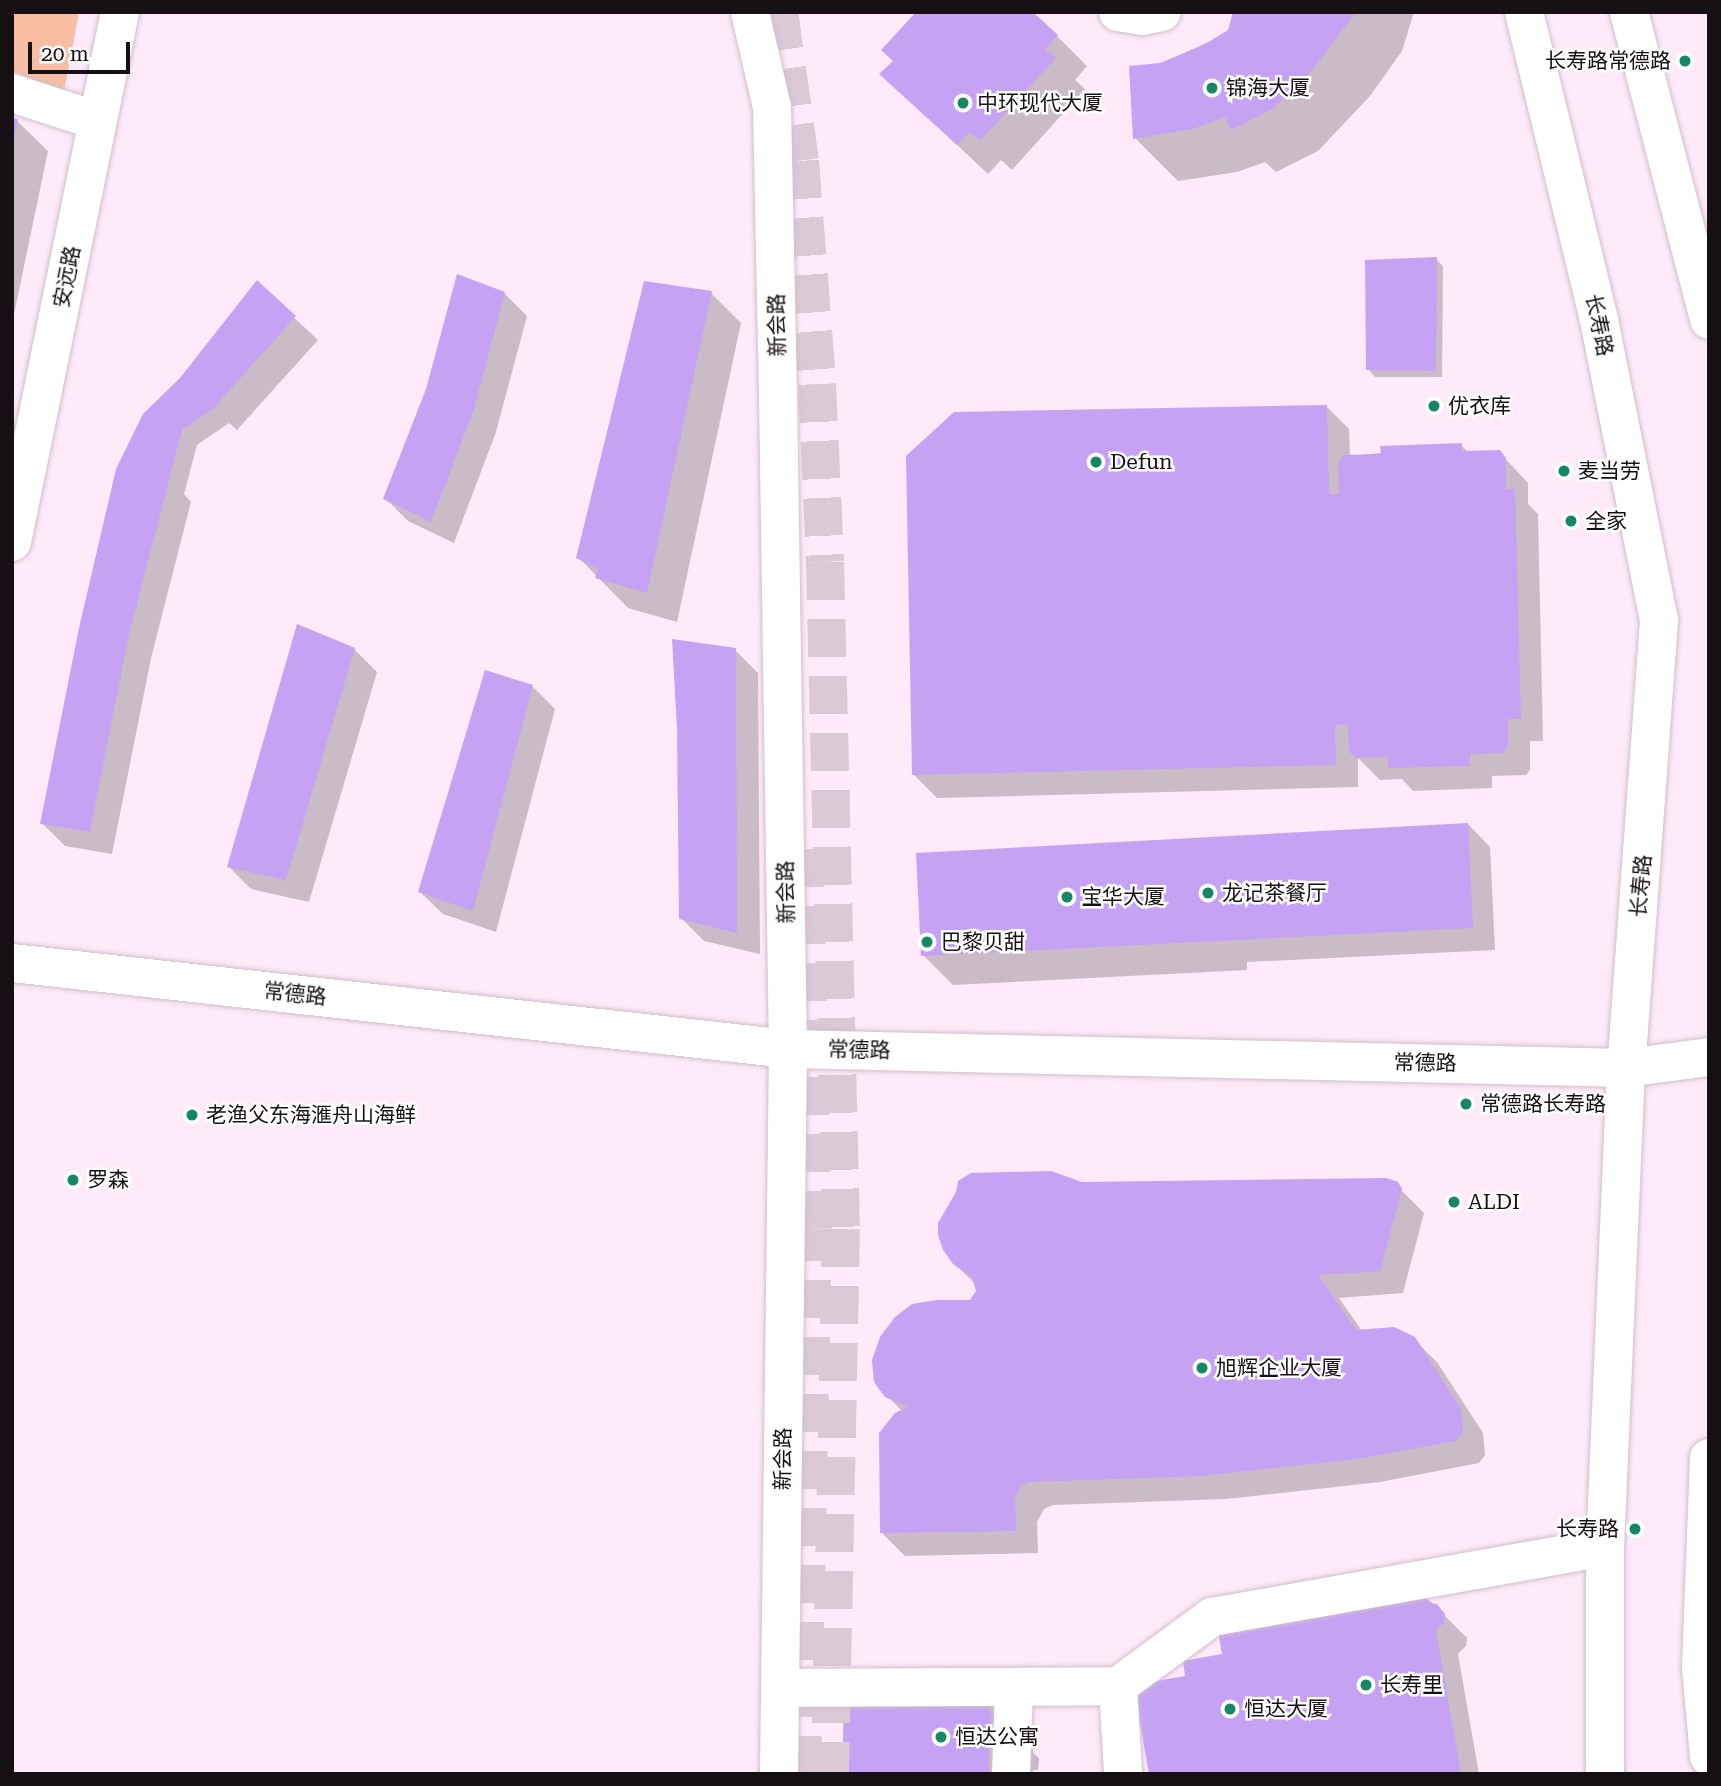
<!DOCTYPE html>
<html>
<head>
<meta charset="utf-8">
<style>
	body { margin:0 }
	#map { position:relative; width:1721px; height:1786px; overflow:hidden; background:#feeaf8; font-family:"Roboto Serif","Noto Sans SC",serif }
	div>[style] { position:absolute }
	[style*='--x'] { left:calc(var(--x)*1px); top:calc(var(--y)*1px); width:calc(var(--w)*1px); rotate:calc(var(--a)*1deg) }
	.green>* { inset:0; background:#f7bea4 }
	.shadow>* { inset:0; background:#0003 }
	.building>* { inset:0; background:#c5a2f4 }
	.highway-tunnel>* { height:38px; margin-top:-19px; transform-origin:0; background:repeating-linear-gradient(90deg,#dbc9d6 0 38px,transparent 0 57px) }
	.roads { filter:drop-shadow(0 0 2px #d1becb) drop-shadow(0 0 2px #d1becb) }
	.minor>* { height:38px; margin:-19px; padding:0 19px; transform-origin:19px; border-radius:19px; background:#fff }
	.major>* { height:38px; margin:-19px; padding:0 19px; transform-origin:19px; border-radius:19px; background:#fff }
	.dots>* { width:19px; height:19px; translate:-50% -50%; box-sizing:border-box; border:4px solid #fefefe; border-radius:50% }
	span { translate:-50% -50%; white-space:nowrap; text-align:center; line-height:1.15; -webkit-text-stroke:5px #fefefe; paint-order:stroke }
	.poi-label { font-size:21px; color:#161014 }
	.right { translate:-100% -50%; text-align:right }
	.left { translate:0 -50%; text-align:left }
	.street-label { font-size:21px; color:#161014 }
	.frame { position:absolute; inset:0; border:14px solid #161014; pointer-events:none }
	.scale { position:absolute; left:28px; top:42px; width:102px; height:32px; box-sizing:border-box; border:4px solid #161014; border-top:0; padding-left:9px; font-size:21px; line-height:24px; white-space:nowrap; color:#161014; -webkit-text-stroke:5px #fefefe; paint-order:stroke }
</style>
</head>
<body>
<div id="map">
	<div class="green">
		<div style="clip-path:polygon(12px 12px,79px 12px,64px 92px,12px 71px)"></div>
	</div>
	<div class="shadow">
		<div style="clip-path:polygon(1235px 12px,1414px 12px,1402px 51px,1370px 96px,1318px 151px,1276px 172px,1265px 162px,1237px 172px,1178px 181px,1135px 138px,1160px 64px,1230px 32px)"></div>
		<div style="clip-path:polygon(1057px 36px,1087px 66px,1075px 80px,1085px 89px,1012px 170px,1001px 160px,988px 174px,882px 74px,894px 61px)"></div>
		<div style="clip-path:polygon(12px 120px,17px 121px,48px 151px,12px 324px)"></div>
		<div style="clip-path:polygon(1436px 259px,1443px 266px,1442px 377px,1375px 377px,1368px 369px)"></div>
		<div style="clip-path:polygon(257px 283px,318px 340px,237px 430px,229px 423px,197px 445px,184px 494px,191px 502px,151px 658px,112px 854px,65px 846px,42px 823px,181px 379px)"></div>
		<div style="clip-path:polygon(504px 293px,527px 316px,496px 432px,454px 543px,408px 521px,385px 498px)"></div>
		<div style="clip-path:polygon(711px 293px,741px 323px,677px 622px,628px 608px,578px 557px)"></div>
		<div style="clip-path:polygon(1326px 406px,1349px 429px,1350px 456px,1461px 445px,1469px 453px,1499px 452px,1528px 483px,1528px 504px,1538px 514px,1543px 741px,1530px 741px,1530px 770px,1526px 775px,1492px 776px,1492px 788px,1413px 791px,1402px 779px,1380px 780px,1358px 758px,1358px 787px,937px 798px,914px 775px)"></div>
		<div style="clip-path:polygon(354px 649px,377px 672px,309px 902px,251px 889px,228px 866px)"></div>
		<div style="clip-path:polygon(735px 650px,758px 673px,760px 954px,704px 941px,681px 918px)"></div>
		<div style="clip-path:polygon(532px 686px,555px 709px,496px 932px,443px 914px,420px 892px)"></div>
		<div style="clip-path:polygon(1468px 824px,1490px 847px,1495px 950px,1247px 962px,1247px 970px,953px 985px,923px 955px)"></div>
		<div style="clip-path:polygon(1392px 1181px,1424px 1213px,1403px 1293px,1339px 1298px,1362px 1331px,1413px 1339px,1437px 1362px,1483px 1433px,1485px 1455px,1479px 1463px,1380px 1482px,1226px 1499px,1053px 1505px,1044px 1509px,1037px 1522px,1038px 1553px,905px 1556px,882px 1533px,903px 1412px,886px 1395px,971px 1302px,978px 1291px,976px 1285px,954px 1263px,1088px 1184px)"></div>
		<div style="clip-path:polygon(1421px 1592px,1467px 1638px,1466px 1646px,1458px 1654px,1479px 1774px,1151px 1774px,1187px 1677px,1224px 1656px)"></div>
		<div style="clip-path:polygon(990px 1698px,1034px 1741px,1033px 1753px,1039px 1758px,1038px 1770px,1033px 1770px,1033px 1774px,844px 1774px)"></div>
	</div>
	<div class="building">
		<div style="clip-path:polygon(916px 12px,1033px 12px,1058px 35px,1045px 49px,1056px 58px,980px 141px,970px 132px,957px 145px,879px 74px,893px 61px,881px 50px)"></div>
		<div style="clip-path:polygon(1233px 12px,1356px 12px,1314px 68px,1274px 108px,1231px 130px,1225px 117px,1193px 129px,1133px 139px,1129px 66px,1160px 63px,1202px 46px,1228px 30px)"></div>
		<div style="clip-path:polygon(12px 118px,18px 119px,13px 142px,12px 142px)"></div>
		<div style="clip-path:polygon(1437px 257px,1436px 371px,1366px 370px,1365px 260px)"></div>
		<div style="clip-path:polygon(457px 274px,505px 292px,474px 409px,431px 522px,383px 499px,426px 389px)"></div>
		<div style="clip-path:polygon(257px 280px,296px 316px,213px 409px,182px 430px,129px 634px,90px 832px,40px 824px,79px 628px,116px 469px,143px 414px,180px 378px)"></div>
		<div style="clip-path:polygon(644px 281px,712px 291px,647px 593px,595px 578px,598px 569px,576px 558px)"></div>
		<div style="clip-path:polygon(1327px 405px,1329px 494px,1339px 494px,1338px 464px,1343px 455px,1381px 454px,1380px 446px,1462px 443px,1462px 451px,1500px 450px,1506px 458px,1506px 489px,1515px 489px,1521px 719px,1508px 719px,1508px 747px,1503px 753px,1470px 754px,1470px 766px,1388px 768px,1388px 757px,1356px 758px,1349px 752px,1348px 724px,1335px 725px,1336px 765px,912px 775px,906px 456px,954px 412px)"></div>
		<div style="clip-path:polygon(297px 624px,355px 648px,286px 880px,227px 867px)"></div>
		<div style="clip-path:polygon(672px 639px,736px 648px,737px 933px,679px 919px,677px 729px)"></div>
		<div style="clip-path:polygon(485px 670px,533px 685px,473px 911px,418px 892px)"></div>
		<div style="clip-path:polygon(1468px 823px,1473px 928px,921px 956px,916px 853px)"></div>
		<div style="clip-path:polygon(1051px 1171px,1082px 1182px,1386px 1178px,1398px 1182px,1402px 1189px,1380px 1271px,1318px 1275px,1356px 1330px,1394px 1327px,1415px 1337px,1461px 1409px,1463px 1431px,1456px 1441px,1357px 1459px,1202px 1476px,1029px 1482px,1021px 1486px,1015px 1498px,1016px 1531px,880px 1533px,879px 1433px,895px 1413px,908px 1407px,885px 1397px,874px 1382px,872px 1360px,880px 1337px,895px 1317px,912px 1304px,937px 1300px,970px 1300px,976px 1291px,972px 1277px,953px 1264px,943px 1250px,938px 1235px,938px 1223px,956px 1192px,958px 1181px,971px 1173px)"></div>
		<div style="clip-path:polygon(1422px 1591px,1429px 1603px,1437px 1604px,1445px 1614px,1444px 1623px,1436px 1630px,1461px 1774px,1149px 1774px,1133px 1685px,1185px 1676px,1183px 1661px,1222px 1654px,1217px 1626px)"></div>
		<div style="clip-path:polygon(991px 1696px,990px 1713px,996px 1713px,996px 1727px,990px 1727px,989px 1774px,842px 1774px,844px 1702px)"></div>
	</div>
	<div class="highway-tunnel">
		<div style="--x:779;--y:12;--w:150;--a:82"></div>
		<div style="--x:800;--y:161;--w:224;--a:85.6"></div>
		<div style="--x:817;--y:384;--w:178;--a:87.4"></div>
		<div style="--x:825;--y:562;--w:667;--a:88.63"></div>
		<div style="--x:841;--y:1229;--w:545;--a:91.16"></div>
		<div style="--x:802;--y:1774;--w:545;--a:-88.84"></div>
		<div style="--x:813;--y:1229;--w:395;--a:-91.3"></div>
	</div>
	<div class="roads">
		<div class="minor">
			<div style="--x:750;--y:12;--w:98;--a:77"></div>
			<div style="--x:772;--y:107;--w:287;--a:88.8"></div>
			<div style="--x:778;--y:394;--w:655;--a:89.13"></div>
			<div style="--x:788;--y:1049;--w:725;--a:90.71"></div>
			<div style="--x:1118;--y:12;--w:24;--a:9"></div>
			<div style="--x:1142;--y:16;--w:20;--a:-11"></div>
			<div style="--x:12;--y:93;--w:90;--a:18"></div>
			<div style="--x:12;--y:542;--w:541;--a:-78.48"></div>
			<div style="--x:1118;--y:1686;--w:88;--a:86.7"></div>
			<div style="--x:780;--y:1688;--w:338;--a:-0.3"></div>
			<div style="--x:1118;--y:1686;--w:117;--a:-36.3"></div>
			<div style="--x:1212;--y:1617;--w:399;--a:-10.1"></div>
			<div style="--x:1011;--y:1774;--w:87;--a:-88"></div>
		</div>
		<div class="major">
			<div style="--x:1524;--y:12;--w:317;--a:76.3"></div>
			<div style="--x:1599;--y:320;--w:307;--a:78.7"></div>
			<div style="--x:1659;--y:621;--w:448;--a:94.2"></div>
			<div style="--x:1626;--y:1068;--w:479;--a:92.5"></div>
			<div style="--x:1605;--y:1547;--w:227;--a:90"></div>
			<div style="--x:1629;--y:12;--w:318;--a:75.4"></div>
			<div style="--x:12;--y:963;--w:781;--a:6.32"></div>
			<div style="--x:788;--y:1049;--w:838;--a:1.3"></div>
			<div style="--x:1626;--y:1068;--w:84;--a:-7.5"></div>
			<div style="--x:1709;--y:1458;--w:209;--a:92.2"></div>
			<div style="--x:1701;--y:1667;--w:90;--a:84.9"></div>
		</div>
	</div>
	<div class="dots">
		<div style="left:1685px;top:61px;background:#158766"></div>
		<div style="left:1212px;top:88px;background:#158766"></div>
		<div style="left:963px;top:103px;background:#158766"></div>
		<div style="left:1434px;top:406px;background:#158766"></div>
		<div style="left:1096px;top:462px;background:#158766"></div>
		<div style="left:1564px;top:471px;background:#158766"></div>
		<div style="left:1571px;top:521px;background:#158766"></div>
		<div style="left:1208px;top:893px;background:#158766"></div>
		<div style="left:1067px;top:897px;background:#158766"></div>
		<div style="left:927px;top:942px;background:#158766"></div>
		<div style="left:1466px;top:1104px;background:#158766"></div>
		<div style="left:192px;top:1115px;background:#158766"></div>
		<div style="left:73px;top:1180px;background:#158766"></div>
		<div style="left:1454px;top:1202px;background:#158766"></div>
		<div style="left:1202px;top:1368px;background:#158766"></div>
		<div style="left:1635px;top:1529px;background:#158766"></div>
		<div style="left:1366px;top:1685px;background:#158766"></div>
		<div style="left:1230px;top:1709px;background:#158766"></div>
		<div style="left:941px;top:1737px;background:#158766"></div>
	</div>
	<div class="poi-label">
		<span class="right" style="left:1671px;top:61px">长寿路常德路</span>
		<span class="left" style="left:1226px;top:88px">锦海大厦</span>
		<span class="left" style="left:977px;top:103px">中环现代大厦</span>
		<span class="left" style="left:1448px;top:406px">优衣库</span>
		<span class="left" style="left:1110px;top:462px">Defun</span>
		<span class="left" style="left:1578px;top:471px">麦当劳</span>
		<span class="left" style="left:1585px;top:521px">全家</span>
		<span class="left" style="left:1222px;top:893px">龙记茶餐厅</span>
		<span class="left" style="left:1081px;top:897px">宝华大厦</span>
		<span class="left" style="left:941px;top:942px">巴黎贝甜</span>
		<span class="left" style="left:1480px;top:1104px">常德路长寿路</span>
		<span class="left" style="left:206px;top:1115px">老渔父东海滙舟山海鲜</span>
		<span class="left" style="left:87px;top:1180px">罗森</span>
		<span class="left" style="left:1468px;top:1202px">ALDI</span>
		<span class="left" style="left:1216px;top:1368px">旭辉企业大厦</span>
		<span class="right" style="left:1619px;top:1529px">长寿路</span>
		<span class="left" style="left:1380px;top:1685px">长寿里</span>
		<span class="left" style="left:1244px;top:1709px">恒达大厦</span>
		<span class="left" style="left:955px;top:1737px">恒达公寓</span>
	</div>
	<div class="street-label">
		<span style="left:67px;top:277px;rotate:-79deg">安远路</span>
		<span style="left:777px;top:325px;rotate:-91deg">新会路</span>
		<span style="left:1599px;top:325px;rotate:78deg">长寿路</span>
		<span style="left:1641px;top:886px;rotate:-85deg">长寿路</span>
		<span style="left:786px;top:892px;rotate:-91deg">新会路</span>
		<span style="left:295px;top:994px;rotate:6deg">常德路</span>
		<span style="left:859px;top:1050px;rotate:1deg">常德路</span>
		<span style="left:1425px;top:1063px;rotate:1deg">常德路</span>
		<span style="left:783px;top:1459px;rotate:-89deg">新会路</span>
	</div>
	<div class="frame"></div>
	<div class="scale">20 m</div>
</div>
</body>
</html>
